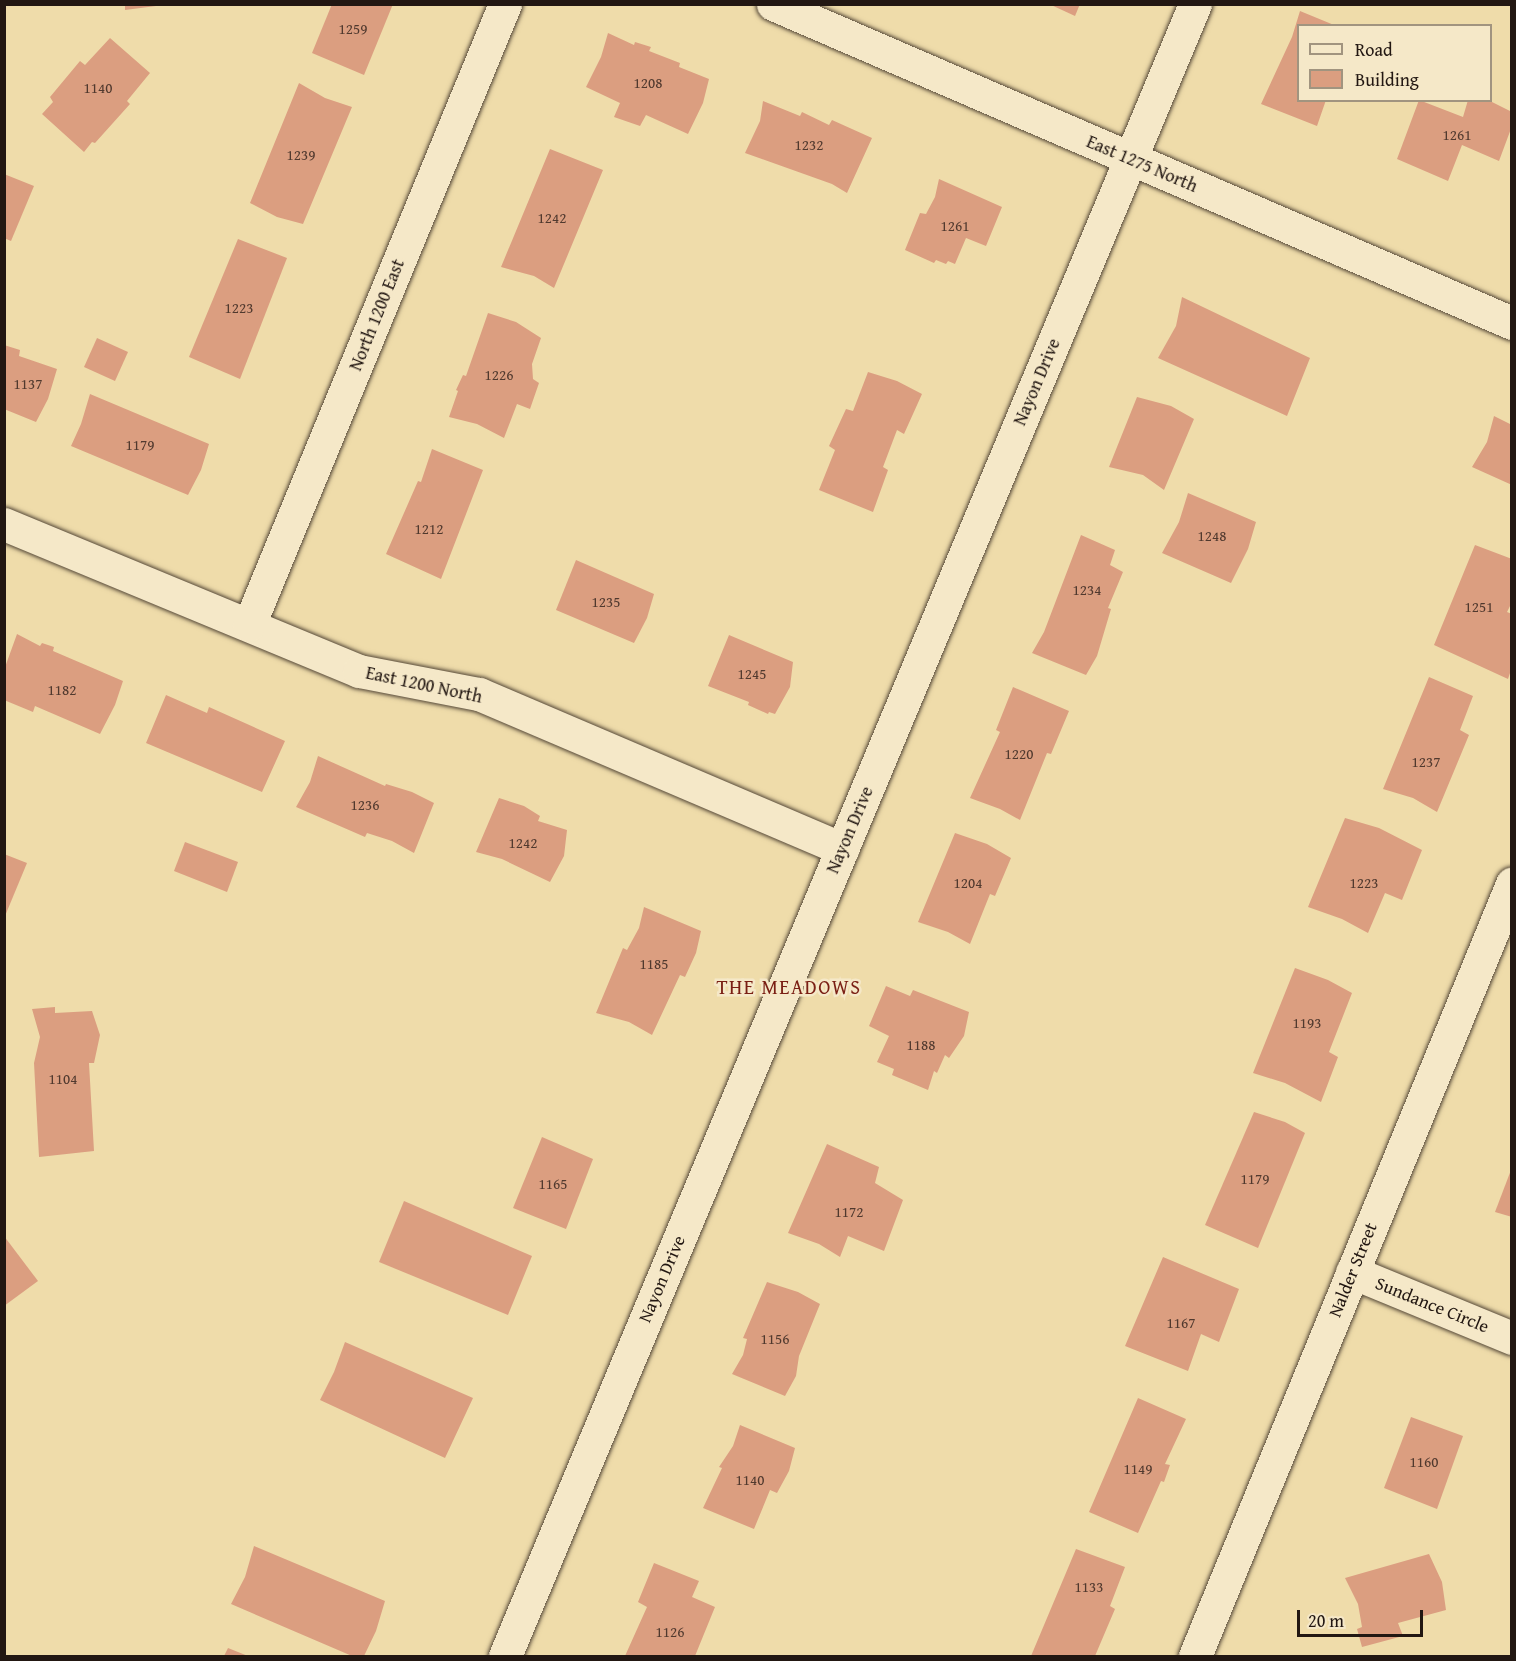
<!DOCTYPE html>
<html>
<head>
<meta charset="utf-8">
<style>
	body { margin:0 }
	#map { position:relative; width:1516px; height:1661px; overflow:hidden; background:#efdcaa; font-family:"Gentium Book Plus",serif }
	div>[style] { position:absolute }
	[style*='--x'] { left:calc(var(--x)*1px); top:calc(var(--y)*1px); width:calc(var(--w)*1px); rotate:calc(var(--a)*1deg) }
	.building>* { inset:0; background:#db9e80 }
	.roads { filter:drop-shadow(0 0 2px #554838) drop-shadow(0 0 2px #554838) }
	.street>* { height:33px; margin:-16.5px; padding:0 16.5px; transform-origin:16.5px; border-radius:16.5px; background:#f5e8c8 }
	span { translate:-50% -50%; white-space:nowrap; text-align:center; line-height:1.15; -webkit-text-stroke:5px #f5e8c8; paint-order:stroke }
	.number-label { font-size:15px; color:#50392e }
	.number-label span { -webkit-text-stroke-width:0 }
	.street-label { font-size:18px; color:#221712 }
	.neighbourhood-label { font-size:20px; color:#7a1f14; letter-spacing:1.5px }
	.frame { position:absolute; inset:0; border:6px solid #221712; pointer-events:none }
	.legend { position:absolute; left:1297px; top:24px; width:195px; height:78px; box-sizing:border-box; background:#f5e8c8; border:2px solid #a1947f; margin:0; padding:8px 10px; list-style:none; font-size:18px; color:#221712 }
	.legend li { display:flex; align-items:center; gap:12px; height:30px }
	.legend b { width:30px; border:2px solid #a1947f }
	.scale { position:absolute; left:1297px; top:1610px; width:126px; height:27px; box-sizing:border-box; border:3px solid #221712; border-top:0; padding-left:8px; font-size:18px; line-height:21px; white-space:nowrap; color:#221712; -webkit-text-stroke:4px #f5e8c8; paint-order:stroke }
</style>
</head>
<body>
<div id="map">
	<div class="building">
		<div style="clip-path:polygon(125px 4px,156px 4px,156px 6px,125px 10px)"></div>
		<div style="clip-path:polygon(332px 4px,393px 4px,364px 75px,312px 53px)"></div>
		<div style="clip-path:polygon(1049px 4px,1080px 4px,1075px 16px)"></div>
		<div style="clip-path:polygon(1300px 11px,1334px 25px,1298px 26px,1298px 100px,1326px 100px,1317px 126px,1261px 104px,1292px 37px)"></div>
		<div style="clip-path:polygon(608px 33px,634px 45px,635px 42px,651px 47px,649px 51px,680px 63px,679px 67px,709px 79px,703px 103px,688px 134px,646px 115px,640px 126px,614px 117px,620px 103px,586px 87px,601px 57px)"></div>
		<div style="clip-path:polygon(110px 38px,150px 73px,127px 101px,130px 104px,95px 143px,92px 142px,84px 152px,42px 114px,53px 102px,50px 97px,80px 61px,85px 65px)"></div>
		<div style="clip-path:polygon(299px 83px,325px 98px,352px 107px,303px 224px,277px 217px,250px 203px)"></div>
		<div style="clip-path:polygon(1419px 100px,1463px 117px,1468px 100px,1488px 100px,1512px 112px,1512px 126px,1499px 161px,1462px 145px,1448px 181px,1397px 159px)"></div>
		<div style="clip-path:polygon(763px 101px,800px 116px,802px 112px,829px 125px,832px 120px,872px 138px,847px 193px,832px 184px,745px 153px,760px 121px)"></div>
		<div style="clip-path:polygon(550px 149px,603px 170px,554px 288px,534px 276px,501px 267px)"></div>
		<div style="clip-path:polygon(4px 174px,34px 186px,11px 241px,4px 238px)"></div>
		<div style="clip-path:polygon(939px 179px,1002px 207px,986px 246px,966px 238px,955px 264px,948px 261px,946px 264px,936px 260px,934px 263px,905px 250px,920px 213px,926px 214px,935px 197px)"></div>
		<div style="clip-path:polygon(238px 239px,287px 258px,240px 379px,189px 357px)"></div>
		<div style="clip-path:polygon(1182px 297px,1310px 358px,1287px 416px,1158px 358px,1176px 326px)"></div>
		<div style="clip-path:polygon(488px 313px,516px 322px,541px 338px,532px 364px,533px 379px,539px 383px,530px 409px,517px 404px,504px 438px,477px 424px,449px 417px,458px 391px,456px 390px,463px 375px,466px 376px)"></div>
		<div style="clip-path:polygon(97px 338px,128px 352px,115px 381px,84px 367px)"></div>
		<div style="clip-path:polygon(4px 345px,20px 350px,19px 356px,57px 369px,48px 399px,36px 422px,4px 409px)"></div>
		<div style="clip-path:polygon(868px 372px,897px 381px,922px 394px,904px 434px,897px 430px,883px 467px,888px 470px,873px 512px,819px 490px,835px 450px,829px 446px,846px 409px,853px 411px)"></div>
		<div style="clip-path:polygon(90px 394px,209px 444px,201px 470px,188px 495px,71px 446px,81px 424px)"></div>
		<div style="clip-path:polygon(1137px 397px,1171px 406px,1194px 419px,1164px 490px,1143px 475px,1109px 467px)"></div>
		<div style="clip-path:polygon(1494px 416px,1512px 425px,1512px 485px,1472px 467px,1487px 442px)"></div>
		<div style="clip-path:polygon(432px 449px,483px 470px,441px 579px,386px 554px,418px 481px,421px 482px)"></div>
		<div style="clip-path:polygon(1188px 493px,1256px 522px,1248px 549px,1231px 583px,1162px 553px,1179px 522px)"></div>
		<div style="clip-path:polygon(1081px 535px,1115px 550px,1110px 565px,1123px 572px,1108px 608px,1111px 609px,1097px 656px,1086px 675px,1032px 653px,1044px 632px)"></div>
		<div style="clip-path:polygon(1475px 545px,1512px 559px,1512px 602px,1507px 612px,1512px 614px,1512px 667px,1508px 679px,1434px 645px)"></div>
		<div style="clip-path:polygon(576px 560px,654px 594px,647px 618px,634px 643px,556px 610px)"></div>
		<div style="clip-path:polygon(17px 634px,40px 646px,42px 643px,54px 647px,53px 651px,123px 681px,115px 705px,100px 734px,35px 706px,33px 712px,4px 700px,4px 670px)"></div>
		<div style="clip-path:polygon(729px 635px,793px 662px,790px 687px,775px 714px,769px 712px,768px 714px,748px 705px,749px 702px,708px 686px)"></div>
		<div style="clip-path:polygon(1429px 677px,1473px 696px,1460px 730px,1469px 735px,1437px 812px,1413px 798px,1383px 789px)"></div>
		<div style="clip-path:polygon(1013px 687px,1069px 711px,1051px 754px,1047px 753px,1020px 820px,1000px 809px,970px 798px,1000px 732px,996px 730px)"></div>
		<div style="clip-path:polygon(166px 695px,207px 713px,209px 707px,285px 741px,262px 792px,146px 743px)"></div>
		<div style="clip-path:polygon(318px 756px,385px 786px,386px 784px,412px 792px,434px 803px,414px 853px,392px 841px,367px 833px,365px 837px,296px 807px,310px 782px)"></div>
		<div style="clip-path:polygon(499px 798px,524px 806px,540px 816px,538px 821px,567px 830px,564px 856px,550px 882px,502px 859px,476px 852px)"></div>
		<div style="clip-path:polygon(1345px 818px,1379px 828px,1422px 850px,1402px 900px,1385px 893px,1368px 933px,1342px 919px,1308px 907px)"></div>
		<div style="clip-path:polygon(955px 833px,987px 844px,1011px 858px,995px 896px,990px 894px,970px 944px,948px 932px,918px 922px)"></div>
		<div style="clip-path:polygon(185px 842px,238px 862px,227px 892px,174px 871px)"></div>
		<div style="clip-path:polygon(4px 854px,27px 863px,5px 916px,4px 916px)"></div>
		<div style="clip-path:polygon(644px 907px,701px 931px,696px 953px,685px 977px,680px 975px,652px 1035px,629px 1022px,596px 1013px,623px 948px,627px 950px,639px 928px)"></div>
		<div style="clip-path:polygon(1295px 968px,1328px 980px,1352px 993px,1329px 1052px,1338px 1057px,1321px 1102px,1285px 1083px,1253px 1073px)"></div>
		<div style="clip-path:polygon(886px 986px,910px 996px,913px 990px,969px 1012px,964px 1036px,949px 1058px,945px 1055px,937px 1073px,934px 1071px,928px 1090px,892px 1075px,894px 1069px,877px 1062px,889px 1036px,869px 1026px)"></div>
		<div style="clip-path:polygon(55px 1007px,55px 1013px,92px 1011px,100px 1035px,94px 1063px,89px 1063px,94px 1151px,39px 1157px,34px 1063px,40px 1037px,32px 1009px)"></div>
		<div style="clip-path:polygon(1254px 1112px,1285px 1122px,1305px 1133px,1258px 1248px,1205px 1225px)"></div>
		<div style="clip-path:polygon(542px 1137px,593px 1159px,566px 1229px,513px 1208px)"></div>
		<div style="clip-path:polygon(827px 1144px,879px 1167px,875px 1183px,903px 1200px,884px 1251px,848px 1236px,840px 1257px,819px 1244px,788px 1233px)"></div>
		<div style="clip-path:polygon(1511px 1170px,1512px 1170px,1512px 1217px,1495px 1212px)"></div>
		<div style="clip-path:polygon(404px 1201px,532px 1256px,508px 1315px,379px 1262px)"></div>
		<div style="clip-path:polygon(4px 1236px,38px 1281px,4px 1306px)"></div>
		<div style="clip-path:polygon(1163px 1257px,1239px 1289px,1219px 1342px,1201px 1334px,1188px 1371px,1125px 1346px)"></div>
		<div style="clip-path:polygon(767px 1282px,798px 1292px,820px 1304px,799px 1356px,796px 1376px,785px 1396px,732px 1374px,743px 1355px,747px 1339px,743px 1338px)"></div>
		<div style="clip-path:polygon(345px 1342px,473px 1398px,445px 1458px,320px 1400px,334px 1372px)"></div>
		<div style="clip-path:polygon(1138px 1398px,1186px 1419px,1165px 1464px,1170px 1465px,1164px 1482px,1161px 1481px,1138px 1533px,1089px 1512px)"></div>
		<div style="clip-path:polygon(1411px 1417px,1463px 1436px,1437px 1509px,1384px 1488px)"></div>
		<div style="clip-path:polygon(740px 1425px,795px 1448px,789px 1471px,777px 1493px,770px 1490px,754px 1529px,703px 1508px,722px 1468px,719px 1467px,733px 1446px)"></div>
		<div style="clip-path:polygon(254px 1546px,385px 1601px,376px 1631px,364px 1656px,352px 1656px,231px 1604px,245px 1577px)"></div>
		<div style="clip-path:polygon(1076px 1549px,1125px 1567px,1110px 1606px,1115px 1609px,1095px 1656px,1031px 1656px)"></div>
		<div style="clip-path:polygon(1429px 1554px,1442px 1582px,1446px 1610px,1398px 1623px,1403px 1636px,1362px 1647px,1357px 1629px,1362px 1627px,1358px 1604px,1345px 1578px)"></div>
		<div style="clip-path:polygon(654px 1563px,699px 1581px,692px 1597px,715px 1607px,695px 1656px,625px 1656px,647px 1607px,638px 1602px)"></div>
		<div style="clip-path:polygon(228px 1648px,248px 1656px,224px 1656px)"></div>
	</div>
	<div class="roads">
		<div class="street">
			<div style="--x:773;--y:4;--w:805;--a:23.35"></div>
			<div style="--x:4;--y:524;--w:384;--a:22.5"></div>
			<div style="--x:359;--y:671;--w:122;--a:10.9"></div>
			<div style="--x:479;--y:694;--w:395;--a:23.1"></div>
			<div style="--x:249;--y:625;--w:672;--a:-67.6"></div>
			<div style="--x:1352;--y:1272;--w:173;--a:22.4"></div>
			<div style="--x:505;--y:1656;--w:1790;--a:-67.33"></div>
			<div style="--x:1195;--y:1656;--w:835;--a:-67.68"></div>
		</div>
	</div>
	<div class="number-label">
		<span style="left:353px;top:29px">1259</span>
		<span style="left:648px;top:83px">1208</span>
		<span style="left:98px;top:88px">1140</span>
		<span style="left:1457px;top:135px">1261</span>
		<span style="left:809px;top:145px">1232</span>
		<span style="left:301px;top:155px">1239</span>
		<span style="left:552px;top:218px">1242</span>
		<span style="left:955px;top:226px">1261</span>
		<span style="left:239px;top:308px">1223</span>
		<span style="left:499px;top:375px">1226</span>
		<span style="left:28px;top:384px">1137</span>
		<span style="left:140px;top:445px">1179</span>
		<span style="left:429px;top:529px">1212</span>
		<span style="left:1212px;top:536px">1248</span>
		<span style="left:1087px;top:590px">1234</span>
		<span style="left:606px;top:602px">1235</span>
		<span style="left:1479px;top:607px">1251</span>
		<span style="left:752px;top:674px">1245</span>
		<span style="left:62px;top:690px">1182</span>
		<span style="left:1019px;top:754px">1220</span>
		<span style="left:1426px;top:762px">1237</span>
		<span style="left:365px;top:805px">1236</span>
		<span style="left:523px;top:843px">1242</span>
		<span style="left:968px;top:883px">1204</span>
		<span style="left:1364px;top:883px">1223</span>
		<span style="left:654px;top:964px">1185</span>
		<span style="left:1307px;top:1023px">1193</span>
		<span style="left:921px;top:1045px">1188</span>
		<span style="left:63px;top:1079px">1104</span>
		<span style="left:1255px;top:1179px">1179</span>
		<span style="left:553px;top:1184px">1165</span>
		<span style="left:849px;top:1212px">1172</span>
		<span style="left:1181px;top:1323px">1167</span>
		<span style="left:775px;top:1339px">1156</span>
		<span style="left:1424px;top:1462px">1160</span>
		<span style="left:1138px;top:1469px">1149</span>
		<span style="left:750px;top:1480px">1140</span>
		<span style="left:1089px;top:1587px">1133</span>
		<span style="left:670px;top:1632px">1126</span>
	</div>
	<div class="street-label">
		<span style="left:1142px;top:164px;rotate:23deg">East 1275 North</span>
		<span style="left:377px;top:315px;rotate:-68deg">North 1200 East</span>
		<span style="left:1037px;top:382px;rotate:-67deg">Nayon Drive</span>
		<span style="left:424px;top:685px;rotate:12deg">East 1200 North</span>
		<span style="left:850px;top:830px;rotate:-67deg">Nayon Drive</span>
		<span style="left:1353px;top:1270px;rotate:-68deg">Nalder Street</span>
		<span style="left:662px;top:1279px;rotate:-67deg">Nayon Drive</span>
		<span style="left:1432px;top:1305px;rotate:22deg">Sundance Circle</span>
	</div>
	<div class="neighbourhood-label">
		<span style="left:789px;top:986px">THE MEADOWS</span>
	</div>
	<div class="frame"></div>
	<ul class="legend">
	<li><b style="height:8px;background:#f5e8c8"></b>Road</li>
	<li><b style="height:16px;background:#db9e80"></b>Building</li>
	</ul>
	<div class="scale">20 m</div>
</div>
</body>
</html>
